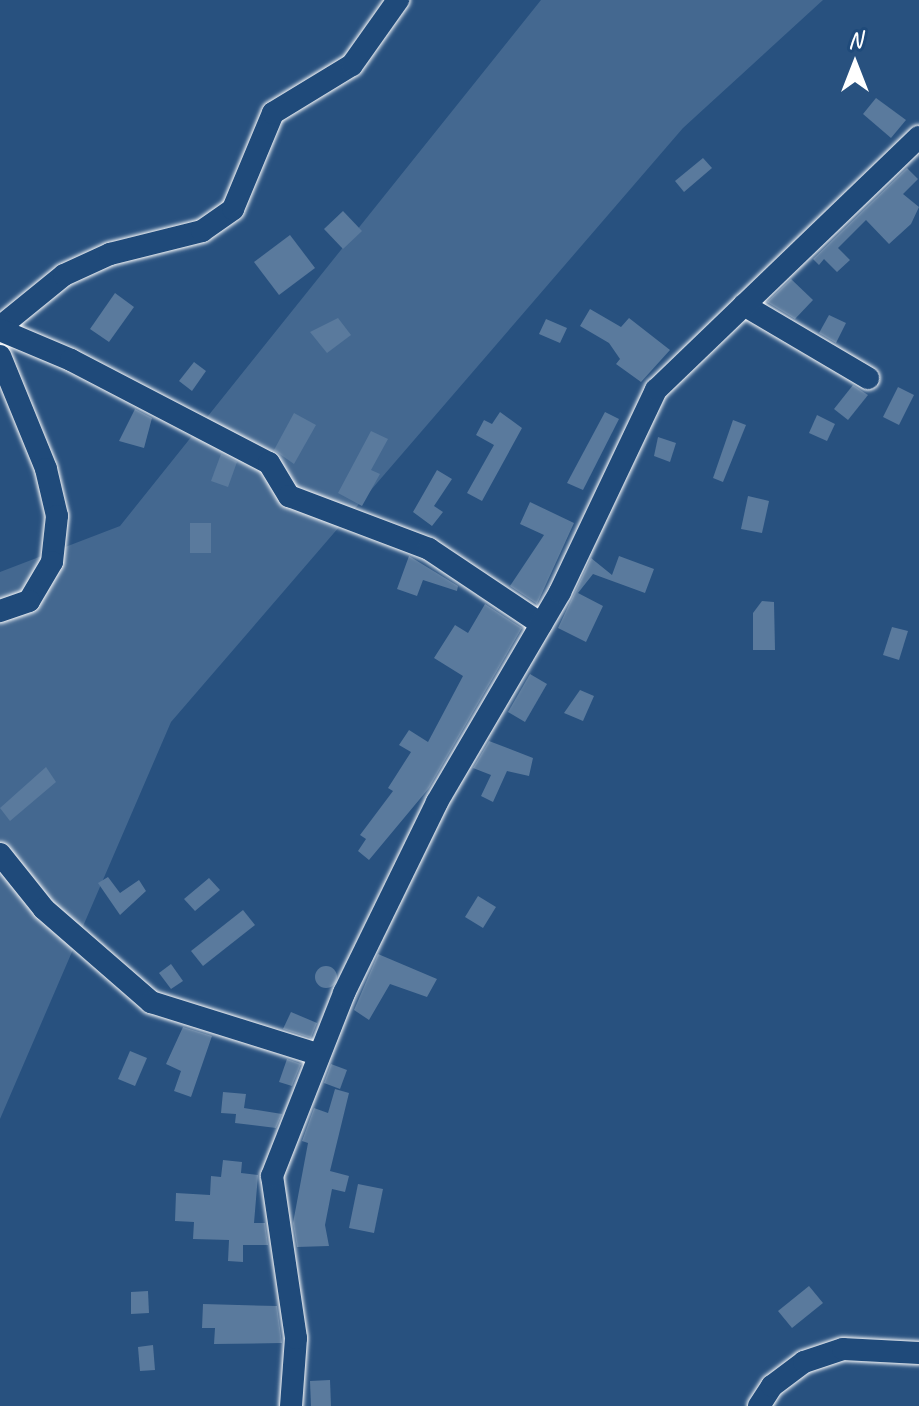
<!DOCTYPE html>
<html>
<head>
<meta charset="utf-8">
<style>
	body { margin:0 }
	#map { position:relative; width:919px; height:1406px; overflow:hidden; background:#28517f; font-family:Caveat,sans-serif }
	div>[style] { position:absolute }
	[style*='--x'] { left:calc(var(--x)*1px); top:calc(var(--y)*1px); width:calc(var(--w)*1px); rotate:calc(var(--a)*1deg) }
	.green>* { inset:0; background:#446890 }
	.building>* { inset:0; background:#5a7a9d }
	.round { border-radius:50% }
	.roads { filter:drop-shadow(0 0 2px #fff) drop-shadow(0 0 2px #fff) }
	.minor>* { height:22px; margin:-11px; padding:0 11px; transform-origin:11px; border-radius:11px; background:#1f4a7a }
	span { translate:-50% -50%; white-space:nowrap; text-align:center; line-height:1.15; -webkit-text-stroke:8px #1f4a7a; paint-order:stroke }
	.north { position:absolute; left:815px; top:24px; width:80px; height:80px; -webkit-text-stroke:6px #1f4a7a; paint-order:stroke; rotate:0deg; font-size:22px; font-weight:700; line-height:32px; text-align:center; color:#fff }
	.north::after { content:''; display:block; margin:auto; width:28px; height:36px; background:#fff; clip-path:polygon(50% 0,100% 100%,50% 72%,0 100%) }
</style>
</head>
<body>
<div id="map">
	<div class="green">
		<div style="clip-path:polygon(541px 0,823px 0,683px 128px,171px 722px,0 1119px,0 572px,120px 526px)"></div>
	</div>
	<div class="building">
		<div style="clip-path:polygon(876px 98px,906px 120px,891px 138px,863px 114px)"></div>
		<div style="clip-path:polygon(703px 158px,712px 168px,684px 192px,675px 181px)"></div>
		<div style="clip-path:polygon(907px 168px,918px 179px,903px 194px,919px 207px,911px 224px,889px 244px,866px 220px,838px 248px,850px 260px,837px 272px,824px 259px,819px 265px,813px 259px)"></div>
		<div style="clip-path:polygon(343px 211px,362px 231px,343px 249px,324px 229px)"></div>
		<div style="clip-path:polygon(290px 235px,315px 268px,279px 295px,254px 262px)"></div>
		<div style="clip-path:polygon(791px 279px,813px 300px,795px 319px,767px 302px)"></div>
		<div style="clip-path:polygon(115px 293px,134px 307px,109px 342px,90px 329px)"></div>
		<div style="clip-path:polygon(590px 309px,621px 327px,629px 318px,670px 350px,641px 382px,616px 364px,620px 359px,609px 343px,580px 326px)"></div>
		<div style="clip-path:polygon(829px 315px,846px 323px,836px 343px,819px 333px)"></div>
		<div style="clip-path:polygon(338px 318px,351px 335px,327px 353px,310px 332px)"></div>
		<div style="clip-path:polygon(546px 319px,567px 328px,560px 343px,539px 334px)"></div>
		<div style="clip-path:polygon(194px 362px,206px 371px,192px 391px,179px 381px)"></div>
		<div style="clip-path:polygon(853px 385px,868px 395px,848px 420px,834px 409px)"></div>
		<div style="clip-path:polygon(898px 387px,914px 395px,899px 425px,883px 417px)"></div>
		<div style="clip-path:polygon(135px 409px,152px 418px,144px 448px,119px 441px)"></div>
		<div style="clip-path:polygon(500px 412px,522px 428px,482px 501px,467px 493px,494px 445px,476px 435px,484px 420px,492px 424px)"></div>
		<div style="clip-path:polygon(605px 412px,619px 419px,583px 490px,567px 483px)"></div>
		<div style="clip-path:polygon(294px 413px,316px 425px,294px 464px,274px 450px)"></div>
		<div style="clip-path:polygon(817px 415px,835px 424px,827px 441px,809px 433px)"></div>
		<div style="clip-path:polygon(733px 420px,746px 425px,723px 482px,713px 478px)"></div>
		<div style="clip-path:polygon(371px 431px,388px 439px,371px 470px,380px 474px,362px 506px,338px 493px)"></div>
		<div style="clip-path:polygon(658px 437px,676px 443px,670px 462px,654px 456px)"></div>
		<div style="clip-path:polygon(221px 454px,237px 462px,228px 487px,211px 481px)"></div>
		<div style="clip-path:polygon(437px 470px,452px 479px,434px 506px,443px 512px,432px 526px,413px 512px)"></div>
		<div style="clip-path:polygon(748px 496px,769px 501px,762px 533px,741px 529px)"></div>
		<div style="clip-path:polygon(530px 502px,574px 523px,537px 604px,510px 586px,544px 535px,520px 524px)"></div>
		<div style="clip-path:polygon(190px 523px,211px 523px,211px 553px,190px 553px)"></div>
		<div style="clip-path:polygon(409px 556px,458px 586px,457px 591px,423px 580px,417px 596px,397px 589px)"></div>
		<div style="clip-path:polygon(619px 556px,654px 569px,645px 593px,593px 574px,578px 593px,603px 606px,586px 642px,558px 628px,591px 558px,612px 575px)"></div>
		<div style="clip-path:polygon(762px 601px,774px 602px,775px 650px,753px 650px,753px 613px)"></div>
		<div style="clip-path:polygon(485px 604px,522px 628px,429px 788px,369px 860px,358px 851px,366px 839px,360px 835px,393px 791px,388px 788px,411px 752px,399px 745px,409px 730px,428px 742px,463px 676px,434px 658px,455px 625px,468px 633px)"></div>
		<div style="clip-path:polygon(892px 627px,908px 631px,899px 660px,883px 655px)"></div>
		<div style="clip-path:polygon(530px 674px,547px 684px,525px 722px,508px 712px)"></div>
		<div style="clip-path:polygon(580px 690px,594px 696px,583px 721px,564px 713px)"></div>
		<div style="clip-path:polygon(489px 741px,533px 758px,529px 776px,507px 771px,493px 802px,481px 796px,491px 775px,473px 768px)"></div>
		<div style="clip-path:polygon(46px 767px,56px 782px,10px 821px,0 808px)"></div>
		<div style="clip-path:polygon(108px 877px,120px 893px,139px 880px,146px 891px,120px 915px,98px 883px)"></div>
		<div style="clip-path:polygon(209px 878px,220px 890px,195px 911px,184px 899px)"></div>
		<div style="clip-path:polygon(478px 896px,496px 907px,483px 928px,465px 917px)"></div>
		<div style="clip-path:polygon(243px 910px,255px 925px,203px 966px,191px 951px)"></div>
		<div style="clip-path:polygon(378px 954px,437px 979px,427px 997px,390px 984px,369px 1020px,354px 1010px)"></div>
		<div style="clip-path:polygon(171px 964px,183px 981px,171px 989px,159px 973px)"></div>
		<div class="round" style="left:315px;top:966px;width:22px;height:22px"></div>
		<div style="clip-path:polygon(291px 1012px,317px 1023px,311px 1038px,283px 1029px)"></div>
		<div style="clip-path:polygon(183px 1027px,212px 1036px,191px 1097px,174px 1091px,181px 1071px,166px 1064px)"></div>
		<div style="clip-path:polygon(130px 1051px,147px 1058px,135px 1086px,118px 1079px)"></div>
		<div style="clip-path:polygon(287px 1059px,301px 1064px,292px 1086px,279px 1082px)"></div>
		<div style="clip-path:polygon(331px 1064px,347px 1070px,340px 1089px,324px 1083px)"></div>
		<div style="clip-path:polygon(335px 1089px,349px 1093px,330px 1171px,349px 1176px,345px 1192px,332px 1189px,325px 1225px,329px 1246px,297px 1247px,293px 1223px,308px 1143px,302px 1141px,314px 1108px,328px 1113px)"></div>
		<div style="clip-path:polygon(223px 1092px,246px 1094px,244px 1108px,282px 1114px,276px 1128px,235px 1123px,236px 1114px,221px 1113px)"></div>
		<div style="clip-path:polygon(223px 1160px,242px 1162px,241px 1173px,258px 1175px,254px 1223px,265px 1223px,268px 1245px,243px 1245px,243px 1262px,228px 1261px,229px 1240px,193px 1239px,194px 1222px,175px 1221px,176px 1193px,210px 1195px,211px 1176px,221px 1177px)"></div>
		<div style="clip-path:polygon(358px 1184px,383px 1189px,374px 1233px,349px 1228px)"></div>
		<div style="clip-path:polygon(809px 1286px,823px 1303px,792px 1328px,778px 1311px)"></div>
		<div style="clip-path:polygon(148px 1291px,149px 1313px,131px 1314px,131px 1292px)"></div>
		<div style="clip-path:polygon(203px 1304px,277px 1306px,282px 1343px,214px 1344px,215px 1328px,202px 1328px)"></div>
		<div style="clip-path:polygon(153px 1345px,155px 1370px,140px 1371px,138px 1347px)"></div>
		<div style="clip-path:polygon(330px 1380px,331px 1406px,311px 1406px,310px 1381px)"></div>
	</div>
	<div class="roads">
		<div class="minor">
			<div style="--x:744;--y:305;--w:144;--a:30.5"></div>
			<div style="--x:0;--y:327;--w:82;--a:-39.1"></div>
			<div style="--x:64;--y:275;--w:51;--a:-24.5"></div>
			<div style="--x:110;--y:254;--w:95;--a:-14"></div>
			<div style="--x:202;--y:231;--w:38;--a:-35"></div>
			<div style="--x:233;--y:209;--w:104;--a:-67.4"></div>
			<div style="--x:273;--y:113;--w:92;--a:-31.3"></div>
			<div style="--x:352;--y:65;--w:80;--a:-54.7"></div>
			<div style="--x:0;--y:330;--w:77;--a:22.9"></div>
			<div style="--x:71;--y:360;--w:223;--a:27.5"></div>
			<div style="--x:269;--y:463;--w:39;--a:59"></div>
			<div style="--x:289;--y:496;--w:150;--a:20.7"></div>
			<div style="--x:429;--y:549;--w:135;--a:33.8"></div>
			<div style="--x:0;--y:356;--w:122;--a:67.8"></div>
			<div style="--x:46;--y:469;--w:48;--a:76.8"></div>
			<div style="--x:57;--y:516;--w:46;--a:96.2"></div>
			<div style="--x:52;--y:562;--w:45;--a:120.5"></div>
			<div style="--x:29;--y:601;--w:31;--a:161"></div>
			<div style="--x:0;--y:854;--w:70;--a:51.3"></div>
			<div style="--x:44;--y:909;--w:142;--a:41"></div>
			<div style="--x:151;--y:1002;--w:174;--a:17.4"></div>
			<div style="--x:291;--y:1406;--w:68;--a:-85.8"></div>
			<div style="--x:296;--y:1338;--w:164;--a:-98.4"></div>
			<div style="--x:272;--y:1176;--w:197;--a:-68.5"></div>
			<div style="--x:344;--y:993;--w:212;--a:-64"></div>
			<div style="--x:437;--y:802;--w:243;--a:-59.6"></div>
			<div style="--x:560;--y:592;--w:224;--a:-64.6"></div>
			<div style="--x:656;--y:390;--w:365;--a:-43.9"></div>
			<div style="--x:759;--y:1406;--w:24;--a:-57"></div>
			<div style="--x:772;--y:1386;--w:40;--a:-37"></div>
			<div style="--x:804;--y:1362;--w:41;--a:-18.4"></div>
			<div style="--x:843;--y:1349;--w:76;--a:3"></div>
		</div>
	</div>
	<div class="north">N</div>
</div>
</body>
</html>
